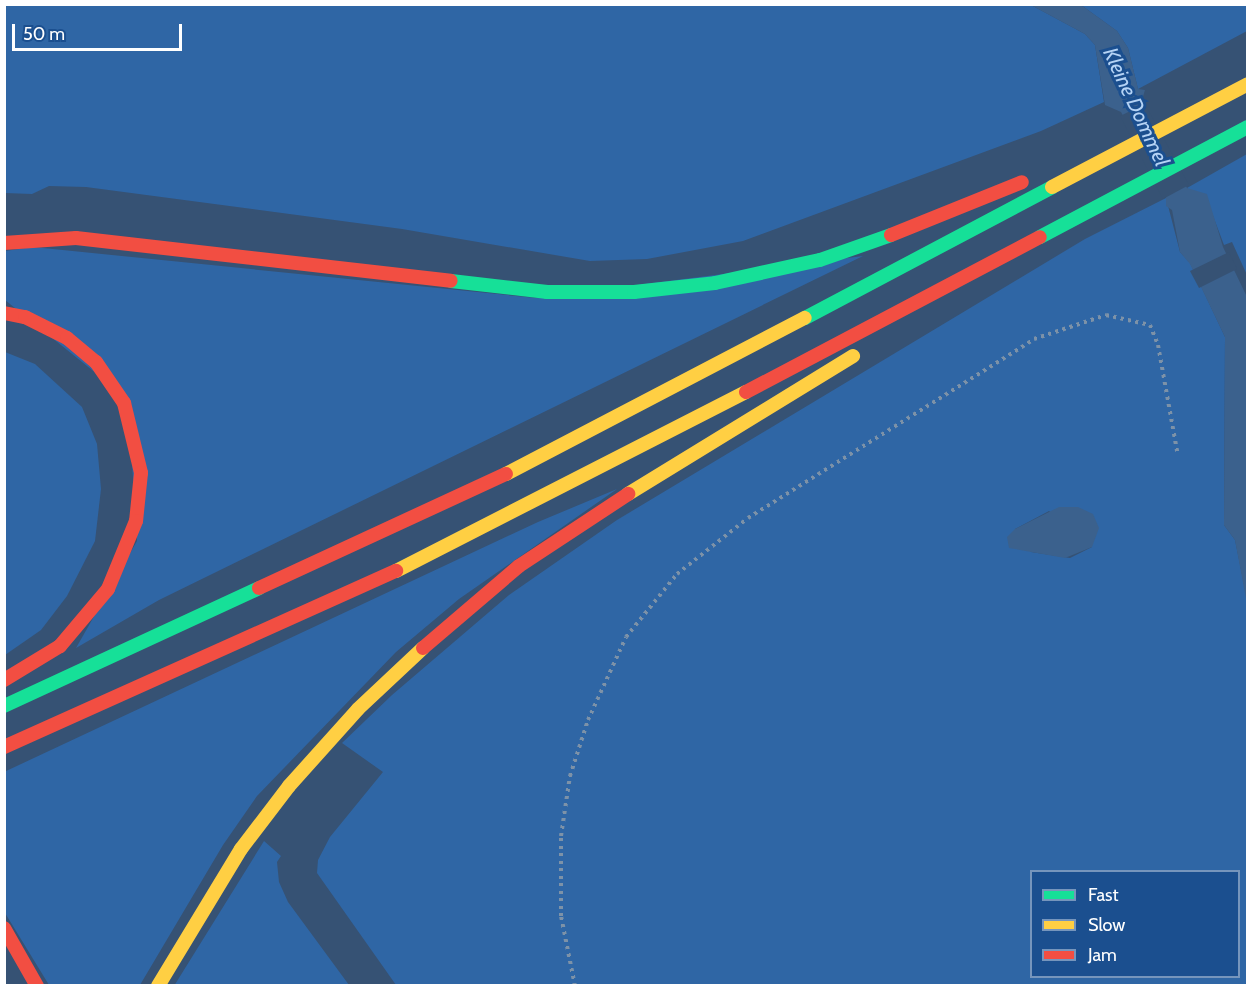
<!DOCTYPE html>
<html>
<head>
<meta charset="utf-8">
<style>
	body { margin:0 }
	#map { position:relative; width:1252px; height:990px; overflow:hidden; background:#365274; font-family:Cabin,sans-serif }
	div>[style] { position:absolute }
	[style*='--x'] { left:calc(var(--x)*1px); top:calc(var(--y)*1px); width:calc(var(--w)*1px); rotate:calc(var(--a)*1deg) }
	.green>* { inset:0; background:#2f66a5 }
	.water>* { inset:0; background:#3b618d }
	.pier>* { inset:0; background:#365274 }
	.path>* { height:4px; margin-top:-2px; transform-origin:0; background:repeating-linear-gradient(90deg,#7d92a8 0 3px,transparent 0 7.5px) }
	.fast>* { height:14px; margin:-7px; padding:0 7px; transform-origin:7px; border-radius:7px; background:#16e098 }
	.slow>* { height:14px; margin:-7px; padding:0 7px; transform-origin:7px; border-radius:7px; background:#ffcf43 }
	.jam>* { height:14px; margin:-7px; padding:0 7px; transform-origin:7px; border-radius:7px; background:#f24e42 }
	span { translate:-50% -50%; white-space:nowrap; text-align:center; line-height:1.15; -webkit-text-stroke:6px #1b4f8f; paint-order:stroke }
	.water-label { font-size:21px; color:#b5d3f5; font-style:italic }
	.frame { position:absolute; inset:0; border:6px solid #fff; pointer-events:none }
	.legend { position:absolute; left:1030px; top:870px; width:210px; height:108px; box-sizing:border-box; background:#1b4f8f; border:2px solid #7695bc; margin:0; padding:8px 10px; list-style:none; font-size:18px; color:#fff }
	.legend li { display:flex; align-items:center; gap:12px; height:30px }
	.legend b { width:30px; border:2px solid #7695bc }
	.scale { position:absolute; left:12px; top:24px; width:170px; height:27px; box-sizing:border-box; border:3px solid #fff; border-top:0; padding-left:8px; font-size:18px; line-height:21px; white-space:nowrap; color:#fff; -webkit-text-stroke:4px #1b4f8f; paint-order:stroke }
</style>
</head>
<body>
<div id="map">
	<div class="green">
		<div style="clip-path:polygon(5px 5px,1031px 5px,1085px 34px,1095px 45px,1104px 102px,1041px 131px,743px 241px,647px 259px,590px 261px,402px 229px,86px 187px,49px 186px,32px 194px,5px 193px)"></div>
		<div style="clip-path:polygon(1081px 5px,1247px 5px,1247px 31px,1138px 89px,1128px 48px,1117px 31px)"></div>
		<div style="clip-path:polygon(1247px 154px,1247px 275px,1232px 242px,1224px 245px,1210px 208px,1187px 188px)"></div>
		<div style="clip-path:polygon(evenodd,1166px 198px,1180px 252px,1190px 263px,1225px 337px,1224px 525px,1235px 540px,1248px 604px,1247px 985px,396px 985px,317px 873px,318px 860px,330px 837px,383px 772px,342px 743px,392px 695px,509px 595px,617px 520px,1085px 239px,1166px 198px,1049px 511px,1092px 547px,1070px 558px,1031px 552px,1015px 529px,1049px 511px,1166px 198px,1032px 872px,1238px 872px,1238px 976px,1032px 976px,1032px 872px)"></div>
		<div style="clip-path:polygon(33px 247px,536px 298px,863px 256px,159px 600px,76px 648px,137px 541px,128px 399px,5px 300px,5px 251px)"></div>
		<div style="clip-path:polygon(5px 352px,35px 364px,82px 407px,97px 444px,101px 489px,95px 541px,67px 596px,41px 630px,5px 655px)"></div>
		<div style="clip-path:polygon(617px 489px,459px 599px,396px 652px,257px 796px,223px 845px,140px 985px,49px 985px,5px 913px,4px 772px,538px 522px)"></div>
		<div style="clip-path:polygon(264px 841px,281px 856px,277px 862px,279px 882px,288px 902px,349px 985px,174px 986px)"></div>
	</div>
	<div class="water">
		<div style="clip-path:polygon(1031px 5px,1081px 5px,1117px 31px,1128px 48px,1138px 89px,1145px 90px,1141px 103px,1187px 188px,1207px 194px,1223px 247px,1247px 297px,1247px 604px,1235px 540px,1224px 525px,1225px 337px,1190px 264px,1180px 252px,1172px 210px,1166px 206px,1166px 196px,1121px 112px,1105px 105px,1095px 45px,1085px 34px)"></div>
		<div style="clip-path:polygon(1059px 507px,1078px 507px,1093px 514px,1099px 528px,1092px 547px,1065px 558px,1009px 548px,1007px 537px,1015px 529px)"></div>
	</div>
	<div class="pier">
		<div style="clip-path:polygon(1145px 104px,1189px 185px,1163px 199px,1120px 116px)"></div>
		<div style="clip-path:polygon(1229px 252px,1237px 269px,1199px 288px,1190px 271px)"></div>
	</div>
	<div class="path">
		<div style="--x:575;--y:986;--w:71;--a:-101.3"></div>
		<div style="--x:561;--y:916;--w:80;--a:-90"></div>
		<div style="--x:561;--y:836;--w:61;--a:-81.5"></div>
		<div style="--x:570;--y:776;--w:59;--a:-72.2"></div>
		<div style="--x:588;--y:720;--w:91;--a:-65.4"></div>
		<div style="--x:626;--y:637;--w:81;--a:-51"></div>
		<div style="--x:677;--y:574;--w:90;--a:-38.3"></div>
		<div style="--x:748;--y:518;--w:337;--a:-32"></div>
		<div style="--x:1034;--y:339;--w:76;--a:-18.4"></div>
		<div style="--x:1106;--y:315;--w:45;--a:12.8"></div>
		<div style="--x:1150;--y:325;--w:22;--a:68"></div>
		<div style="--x:1158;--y:345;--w:108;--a:79.8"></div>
	</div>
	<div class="fast">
		<div style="--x:1040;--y:237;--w:235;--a:-27.9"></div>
		<div style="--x:451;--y:281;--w:97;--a:6.5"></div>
		<div style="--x:547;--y:292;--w:87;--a:0"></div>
		<div style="--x:634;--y:292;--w:81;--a:-6.3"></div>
		<div style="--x:715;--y:283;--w:107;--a:-12.4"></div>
		<div style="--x:820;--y:260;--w:75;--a:-19.4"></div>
		<div style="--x:805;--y:318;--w:280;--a:-27.9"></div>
		<div style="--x:4;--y:706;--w:281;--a:-24.8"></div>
	</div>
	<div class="slow">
		<div style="--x:1052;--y:187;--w:221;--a:-27.7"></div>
		<div style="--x:506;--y:474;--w:337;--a:-27.6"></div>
		<div style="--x:628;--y:494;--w:264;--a:-31.5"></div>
		<div style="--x:396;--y:571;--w:393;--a:-27.1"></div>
		<div style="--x:158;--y:986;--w:160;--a:-58.8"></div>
		<div style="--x:241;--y:849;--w:79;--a:-52.7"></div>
		<div style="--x:289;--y:786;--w:103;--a:-48.1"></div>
		<div style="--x:358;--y:709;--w:89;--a:-43.2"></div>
	</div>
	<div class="jam">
		<div style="--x:891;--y:235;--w:141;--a:-22"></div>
		<div style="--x:4;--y:243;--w:72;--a:-4"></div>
		<div style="--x:76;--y:238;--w:377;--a:6.5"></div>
		<div style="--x:4;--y:313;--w:21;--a:11"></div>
		<div style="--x:25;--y:317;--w:47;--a:26.6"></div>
		<div style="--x:67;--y:338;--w:38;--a:40"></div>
		<div style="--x:96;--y:362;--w:50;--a:55.7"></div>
		<div style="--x:124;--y:403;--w:72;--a:76.3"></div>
		<div style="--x:141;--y:473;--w:48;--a:95.9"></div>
		<div style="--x:136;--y:521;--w:74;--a:112.4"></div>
		<div style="--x:108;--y:589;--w:75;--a:130.1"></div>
		<div style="--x:60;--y:646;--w:66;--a:148.7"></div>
		<div style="--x:746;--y:392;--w:332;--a:-27.8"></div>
		<div style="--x:259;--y:588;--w:272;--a:-24.8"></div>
		<div style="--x:423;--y:648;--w:126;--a:-40.5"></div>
		<div style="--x:519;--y:566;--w:131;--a:-33.4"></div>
		<div style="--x:4;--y:747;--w:430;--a:-24.2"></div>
		<div style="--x:4;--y:928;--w:67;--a:60.4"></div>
	</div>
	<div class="water-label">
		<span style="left:1136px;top:107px;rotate:65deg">Kleine Dommel</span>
	</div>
	<div class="frame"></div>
	<ul class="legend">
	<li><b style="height:8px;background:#16e098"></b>Fast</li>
	<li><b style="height:8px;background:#ffcf43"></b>Slow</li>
	<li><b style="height:8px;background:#f24e42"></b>Jam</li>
	</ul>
	<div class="scale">50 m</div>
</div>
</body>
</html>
